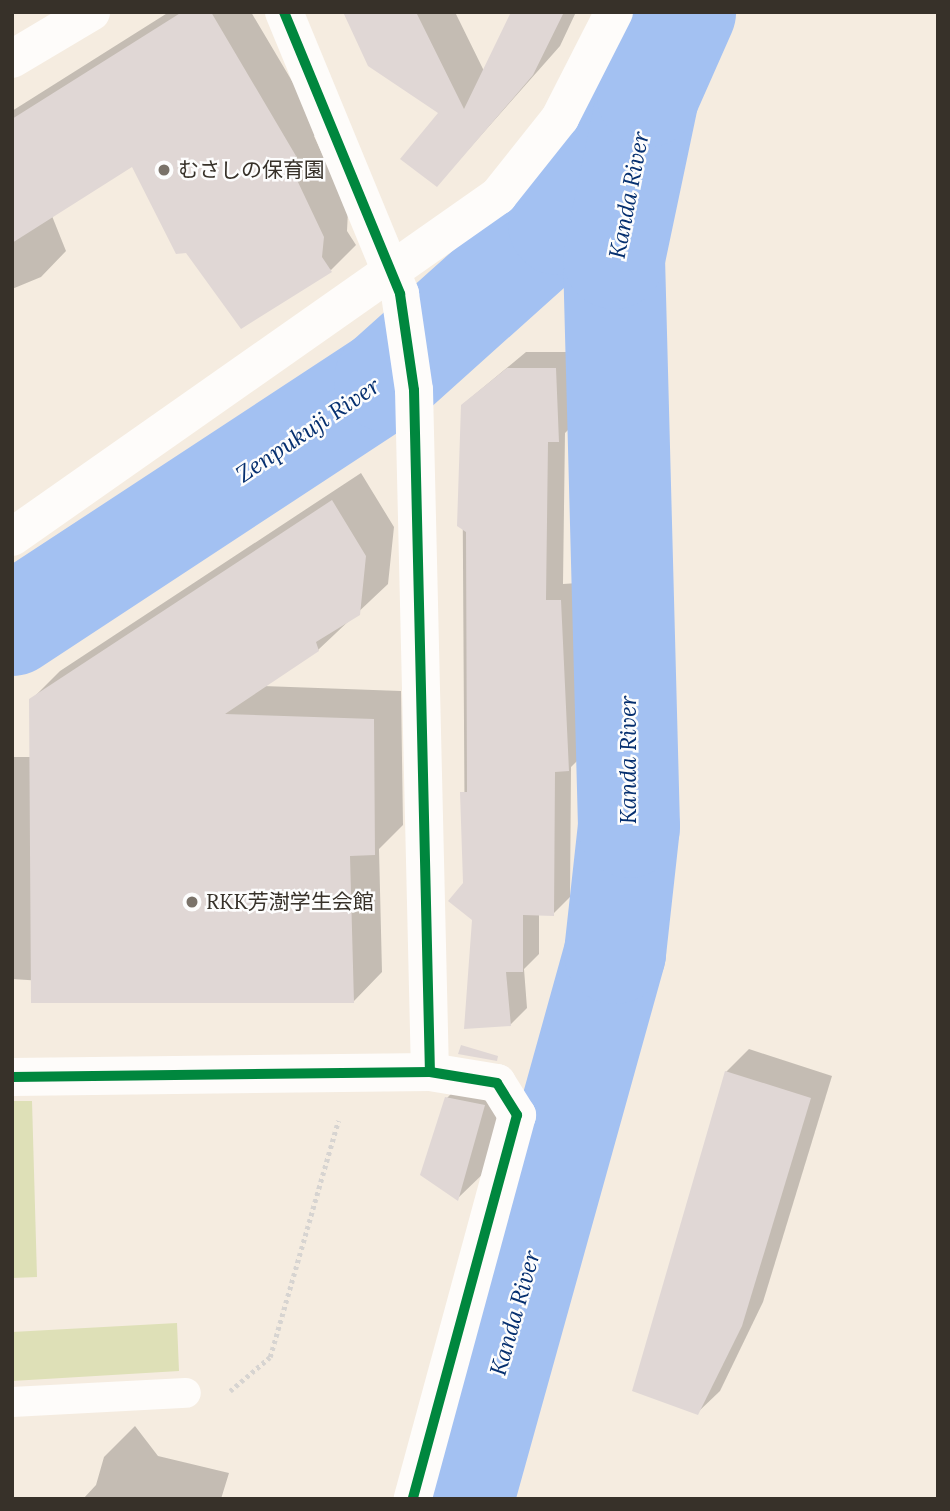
<!DOCTYPE html>
<html>
<head>
<meta charset="utf-8">
<style>
	body { margin:0 }
	#map { position:relative; width:950px; height:1511px; overflow:hidden; background:#f5ece0; font-family:Lora,"Noto Sans JP",serif }
	div>[style] { position:absolute }
	[style*='--x'] { left:calc(var(--x)*1px); top:calc(var(--y)*1px); width:calc(var(--w)*1px); rotate:calc(var(--a)*1deg) }
	.green>* { inset:0; background:#dee0b7 }
	.shadow>* { inset:0; background:#0003 }
	.river>* { height:102px; margin:-51px; padding:0 51px; transform-origin:51px; border-radius:51px; background:#a3c1f2 }
	.building>* { inset:0; background:#e0d7d5 }
	.path>* { height:4.5px; margin-top:-2.25px; transform-origin:0; background:repeating-linear-gradient(90deg,#d7d4d1 0 3.5px,transparent 0 7px) }
	.lane>* { height:30px; margin:-15px; padding:0 15px; transform-origin:15px; border-radius:15px; background:#fefcfa }
	.street>* { height:38px; margin:-19px; padding:0 19px; transform-origin:19px; border-radius:19px; background:#fefcfa }
	.cycleway>* { height:10px; margin:-5px; padding:0 5px; transform-origin:5px; border-radius:5px; background:#00873e }
	.dots>* { width:19px; height:19px; translate:-50% -50%; box-sizing:border-box; border:4px solid #fdfdfd; border-radius:50% }
	span { translate:-50% -50%; white-space:nowrap; text-align:center; line-height:1.15; -webkit-text-stroke:5px #fdfdfd; paint-order:stroke }
	.poi-label { font-size:21px; color:#373129 }
	.left { translate:0 -50%; text-align:left }
	.water-label { font-size:23px; color:#052f6f; font-style:italic }
	.frame { position:absolute; inset:0; border:14px solid #373129; pointer-events:none }
</style>
</head>
<body>
<div id="map">
	<div class="green">
		<div style="clip-path:polygon(12px 1101px,32px 1101px,37px 1277px,12px 1278px)"></div>
		<div style="clip-path:polygon(177px 1323px,179px 1371px,12px 1381px,12px 1332px)"></div>
	</div>
	<div class="shadow">
		<div style="clip-path:polygon(169px 12px,251px 12px,321px 130px,314px 136px,348px 211px,347px 231px,356px 245px,331px 270px,133px 165px,52px 216px,66px 251px,41px 277px,12px 289px,12px 111px)"></div>
		<div style="clip-path:polygon(345px 12px,455px 12px,484px 71px,513px 12px,576px 12px,560px 46px,437px 185px,440px 112px)"></div>
		<div style="clip-path:polygon(526px 352px,573px 352px,575px 423px,565px 433px,563px 584px,578px 583px,585px 753px,571px 767px,570px 897px,553px 914px,539px 914px,539px 954px,524px 969px,527px 1008px,510px 1025px,465px 884px,462px 405px)"></div>
		<div style="clip-path:polygon(361px 473px,394px 527px,388px 584px,318px 650px,263px 686px,401px 691px,403px 825px,379px 849px,382px 972px,354px 1001px,12px 979px,12px 757px,33px 757px,31px 700px,60px 671px)"></div>
		<div style="clip-path:polygon(749px 1049px,832px 1076px,763px 1302px,720px 1391px,697px 1413px,726px 1072px)"></div>
		<div style="clip-path:polygon(477px 1067px,513px 1073px,488px 1169px,458px 1198px,447px 1098px)"></div>
		<div style="clip-path:polygon(135px 1426px,158px 1456px,229px 1473px,221px 1499px,83px 1499px,96px 1485px,104px 1457px)"></div>
	</div>
	<div class="river">
		<div style="--x:12;--y:625;--w:446;--a:-33.3"></div>
		<div style="--x:385;--y:380;--w:234;--a:-41.9"></div>
		<div style="--x:559;--y:224;--w:124;--a:-55.2"></div>
		<div style="--x:463;--y:1499;--w:567;--a:-74.44"></div>
		<div style="--x:615;--y:953;--w:127;--a:-83.7"></div>
		<div style="--x:629;--y:827;--w:569;--a:-91.51"></div>
		<div style="--x:614;--y:258;--w:166;--a:-78.1"></div>
		<div style="--x:648;--y:96;--w:92;--a:-66.2"></div>
	</div>
	<div class="building">
		<div style="clip-path:polygon(182px 12px,211px 12px,296px 156px,288px 161px,324px 237px,322px 257px,332px 272px,241px 329px,186px 253px,176px 254px,132px 167px,12px 243px,12px 119px)"></div>
		<div style="clip-path:polygon(343px 12px,416px 12px,464px 109px,511px 12px,564px 12px,533px 75px,437px 187px,400px 159px,438px 113px,368px 66px)"></div>
		<div style="clip-path:polygon(507px 368px,556px 368px,559px 442px,548px 442px,546px 600px,561px 600px,569px 771px,555px 772px,554px 916px,523px 915px,523px 972px,506px 972px,511px 1026px,464px 1029px,472px 920px,448px 901px,463px 883px,460px 792px,467px 792px,466px 532px,457px 526px,461px 405px)"></div>
		<div style="clip-path:polygon(332px 500px,366px 556px,360px 615px,316px 642px,319px 651px,225px 714px,374px 719px,375px 855px,350px 856px,354px 1003px,31px 1003px,29px 699px)"></div>
		<div style="clip-path:polygon(461px 1045px,498px 1056px,497px 1061px,458px 1054px)"></div>
		<div style="clip-path:polygon(725px 1071px,811px 1098px,742px 1326px,698px 1415px,632px 1391px)"></div>
		<div style="clip-path:polygon(445px 1097px,485px 1105px,458px 1201px,420px 1175px)"></div>
	</div>
	<div class="path">
		<div style="--x:230;--y:1391;--w:52;--a:-40.4"></div>
		<div style="--x:270;--y:1357;--w:246;--a:-73.9"></div>
	</div>
	<div class="lane">
		<div style="--x:12;--y:1402;--w:174;--a:-3"></div>
	</div>
	<div class="street">
		<div style="--x:284;--y:12;--w:305;--a:67.6"></div>
		<div style="--x:400;--y:294;--w:97;--a:81.7"></div>
		<div style="--x:414;--y:390;--w:682;--a:88.66"></div>
		<div style="--x:12;--y:59;--w:92;--a:-30.7"></div>
		<div style="--x:12;--y:537;--w:594;--a:-35.06"></div>
		<div style="--x:498;--y:196;--w:100;--a:-51.5"></div>
		<div style="--x:560;--y:118;--w:119;--a:-63"></div>
		<div style="--x:12;--y:1077;--w:418;--a:-0.7"></div>
		<div style="--x:430;--y:1072;--w:68;--a:9.3"></div>
		<div style="--x:497;--y:1083;--w:38;--a:58"></div>
		<div style="--x:517;--y:1115;--w:398;--a:105.2"></div>
	</div>
	<div class="cycleway">
		<div style="--x:284;--y:12;--w:305;--a:67.6"></div>
		<div style="--x:400;--y:294;--w:97;--a:81.7"></div>
		<div style="--x:414;--y:390;--w:682;--a:88.66"></div>
		<div style="--x:12;--y:1077;--w:418;--a:-0.7"></div>
		<div style="--x:430;--y:1072;--w:68;--a:9.3"></div>
		<div style="--x:497;--y:1083;--w:38;--a:58"></div>
		<div style="--x:517;--y:1115;--w:398;--a:105.2"></div>
	</div>
	<div class="dots">
		<div style="left:164px;top:170px;background:#7a7269"></div>
		<div style="left:192px;top:902px;background:#7a7269"></div>
	</div>
	<div class="poi-label">
		<span class="left" style="left:178px;top:170px">むさしの保育園</span>
		<span class="left" style="left:206px;top:902px">RKK芳澍学生会館</span>
	</div>
	<div class="water-label">
		<span style="left:629px;top:195px;rotate:-79deg">Kanda River</span>
		<span style="left:308px;top:430px;rotate:-34deg">Zenpukuji River</span>
		<span style="left:628px;top:760px;rotate:-90deg">Kanda River</span>
		<span style="left:515px;top:1313px;rotate:-74deg">Kanda River</span>
	</div>
	<div class="frame"></div>
</div>
</body>
</html>
